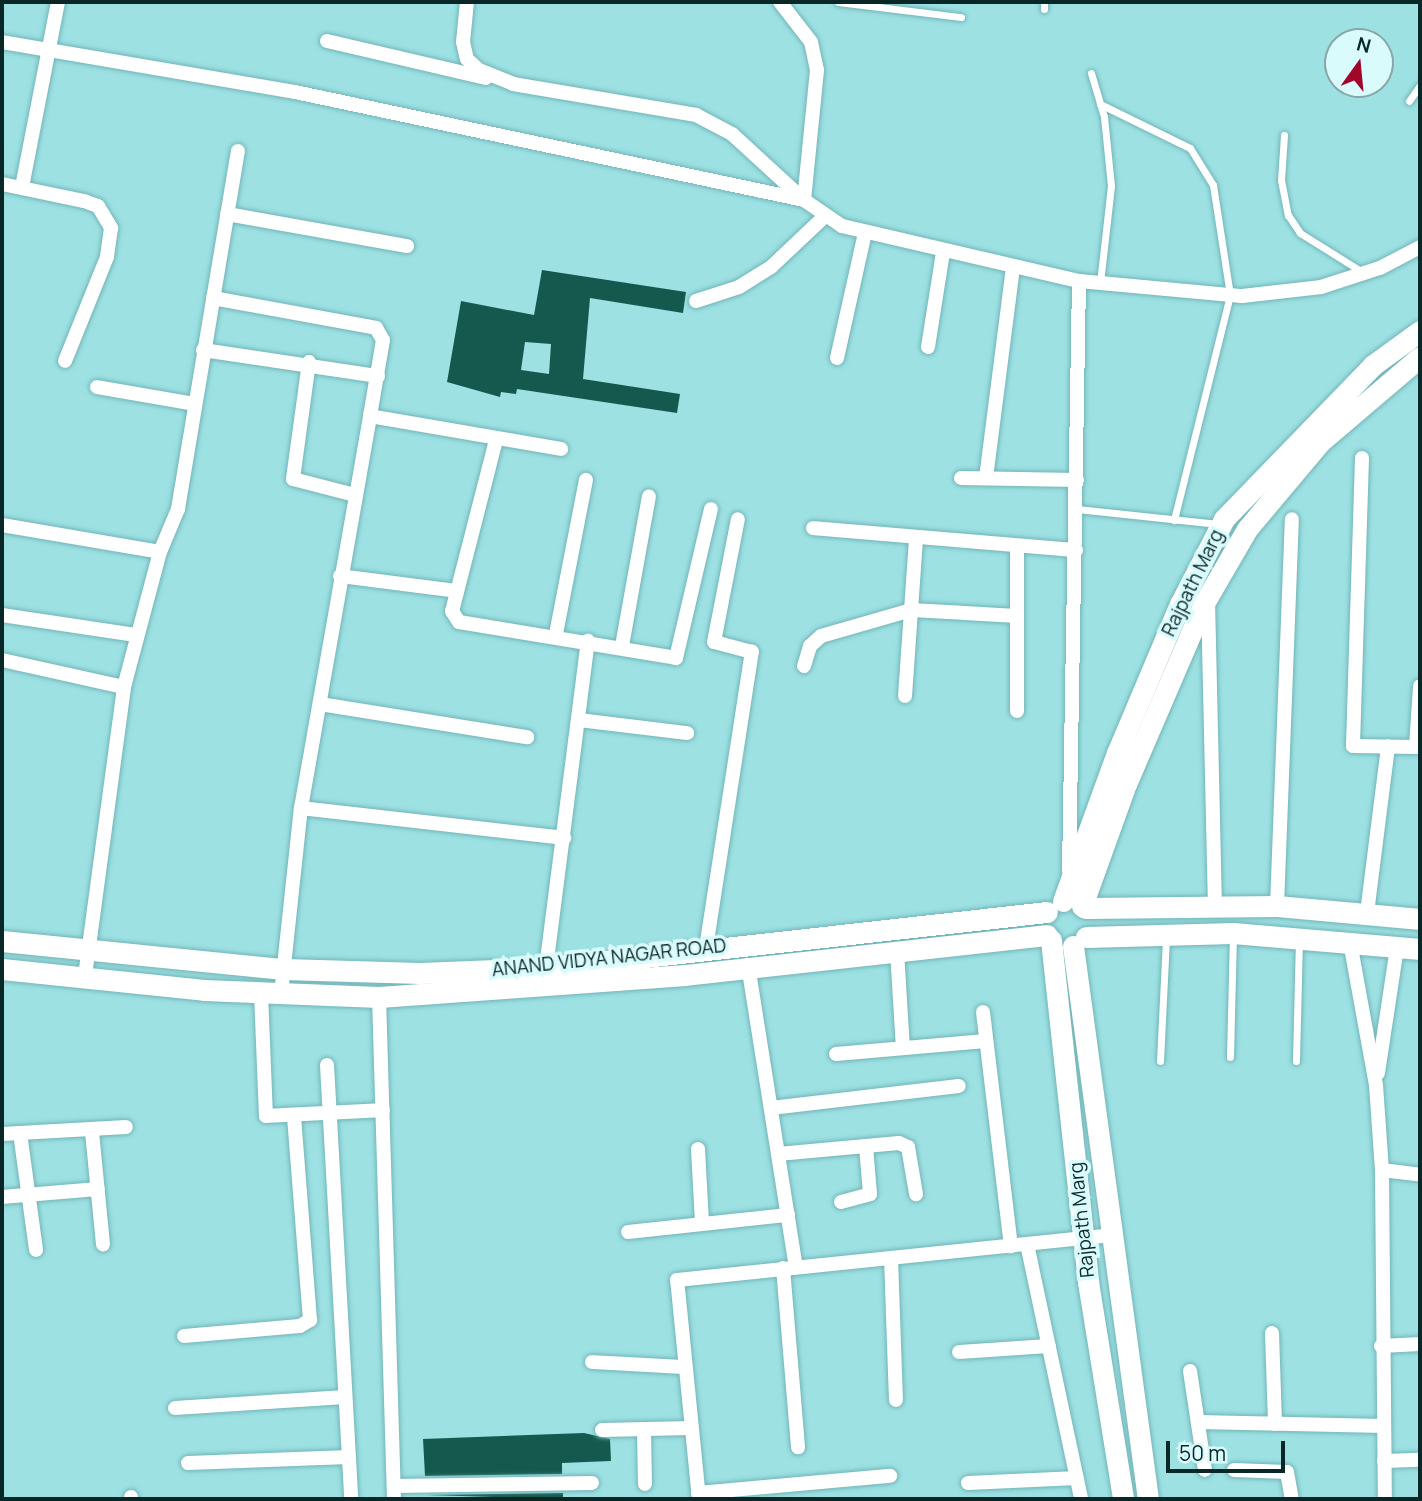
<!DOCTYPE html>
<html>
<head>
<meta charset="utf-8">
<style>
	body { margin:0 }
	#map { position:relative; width:1422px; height:1501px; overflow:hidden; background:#9de1e3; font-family:Manrope,sans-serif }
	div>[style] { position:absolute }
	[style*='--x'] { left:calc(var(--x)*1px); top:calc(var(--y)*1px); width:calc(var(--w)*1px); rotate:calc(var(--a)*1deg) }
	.building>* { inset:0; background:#15594e }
	.roads { filter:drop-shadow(0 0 2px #73b5b8) drop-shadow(0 0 2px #73b5b8) }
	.service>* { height:7px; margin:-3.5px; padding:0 3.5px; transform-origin:3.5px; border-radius:3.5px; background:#fff }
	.minor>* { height:14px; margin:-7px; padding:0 7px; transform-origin:7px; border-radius:7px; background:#fff }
	.secondary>* { height:21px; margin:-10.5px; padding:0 10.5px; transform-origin:10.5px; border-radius:10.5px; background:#fff }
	span { translate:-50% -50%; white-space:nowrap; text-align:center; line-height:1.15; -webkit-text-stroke:7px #dafbfc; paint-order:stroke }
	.street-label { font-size:19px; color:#0a2728 }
	.frame { position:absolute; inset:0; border:4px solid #0a2728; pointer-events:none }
	.north { position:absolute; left:1324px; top:28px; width:70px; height:70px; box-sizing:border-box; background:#dafbfc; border:2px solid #87a6a7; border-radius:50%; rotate:15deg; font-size:19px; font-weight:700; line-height:28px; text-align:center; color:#0a2728 }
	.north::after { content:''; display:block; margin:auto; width:24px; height:32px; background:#a3062b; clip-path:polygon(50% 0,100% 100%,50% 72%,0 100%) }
	.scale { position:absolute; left:1166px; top:1441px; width:119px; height:32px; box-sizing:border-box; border:4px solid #0a2728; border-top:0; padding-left:9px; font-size:21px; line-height:24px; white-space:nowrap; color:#0a2728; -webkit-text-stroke:5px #dafbfc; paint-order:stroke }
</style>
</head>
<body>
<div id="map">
	<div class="building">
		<div style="clip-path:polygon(evenodd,542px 270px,686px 292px,683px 313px,590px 298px,583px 379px,680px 394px,677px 413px,517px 389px,516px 394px,501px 392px,500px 397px,447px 382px,461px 301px,534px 315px,542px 270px,525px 342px,551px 344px,549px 374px,521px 370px,525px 342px)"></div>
		<div style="clip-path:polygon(584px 1433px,610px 1439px,611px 1461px,562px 1463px,562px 1474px,425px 1476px,423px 1439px)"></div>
		<div style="clip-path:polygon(563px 1493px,563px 1499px,426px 1495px)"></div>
	</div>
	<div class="roads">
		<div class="service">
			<div style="--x:838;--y:2;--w:124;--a:7"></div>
			<div style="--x:1044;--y:9;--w:7;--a:-90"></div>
			<div style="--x:1091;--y:73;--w:46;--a:73.5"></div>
			<div style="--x:1104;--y:117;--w:69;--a:84.2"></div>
			<div style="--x:1111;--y:186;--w:97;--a:96.5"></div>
			<div style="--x:1409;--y:101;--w:19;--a:-55"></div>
			<div style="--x:1100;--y:104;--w:100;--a:26.1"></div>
			<div style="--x:1190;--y:148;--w:44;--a:58.1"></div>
			<div style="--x:1213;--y:185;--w:111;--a:81.2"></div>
			<div style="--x:1230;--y:295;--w:232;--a:104"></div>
			<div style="--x:1284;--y:135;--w:45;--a:93.8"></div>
			<div style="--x:1281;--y:180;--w:36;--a:79"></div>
			<div style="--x:1288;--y:215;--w:22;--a:56"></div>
			<div style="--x:1300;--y:233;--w:75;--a:32"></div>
			<div style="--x:1077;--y:509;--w:142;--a:6.1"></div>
			<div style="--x:1230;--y:1057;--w:123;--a:-88.6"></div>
			<div style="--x:1160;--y:1061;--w:123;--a:-87.2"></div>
			<div style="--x:1296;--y:1061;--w:120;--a:-88.6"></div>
		</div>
		<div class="minor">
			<div style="--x:467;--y:2;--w:40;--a:95.7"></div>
			<div style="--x:463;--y:42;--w:17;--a:77"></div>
			<div style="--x:467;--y:59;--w:16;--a:43"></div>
			<div style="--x:479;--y:70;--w:37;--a:22"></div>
			<div style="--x:513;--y:84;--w:186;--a:9.6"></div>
			<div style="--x:696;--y:115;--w:41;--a:27.8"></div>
			<div style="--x:732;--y:134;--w:96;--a:42.5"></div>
			<div style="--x:780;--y:2;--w:51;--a:52.2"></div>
			<div style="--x:811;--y:42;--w:29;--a:78"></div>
			<div style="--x:817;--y:70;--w:131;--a:95.7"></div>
			<div style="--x:804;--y:200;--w:46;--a:34.4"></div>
			<div style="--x:842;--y:226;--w:243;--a:13.1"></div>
			<div style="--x:1079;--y:281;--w:164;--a:5.3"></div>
			<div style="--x:1242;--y:296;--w:80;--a:-6.5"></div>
			<div style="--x:1321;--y:287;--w:62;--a:-17.9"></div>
			<div style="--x:1380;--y:268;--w:45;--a:-27.7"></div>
			<div style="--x:327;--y:41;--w:163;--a:13.1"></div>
			<div style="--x:2;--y:42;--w:297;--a:9.7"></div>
			<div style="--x:295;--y:92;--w:520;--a:11.98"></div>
			<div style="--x:2;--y:184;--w:84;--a:11.7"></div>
			<div style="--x:84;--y:201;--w:15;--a:20"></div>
			<div style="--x:98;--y:206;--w:26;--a:59"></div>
			<div style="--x:111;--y:228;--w:29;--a:98"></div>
			<div style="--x:107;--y:257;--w:112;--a:112"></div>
			<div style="--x:22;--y:187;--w:188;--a:-79"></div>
			<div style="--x:227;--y:214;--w:183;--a:10.1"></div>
			<div style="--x:213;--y:298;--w:166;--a:10.4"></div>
			<div style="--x:376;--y:328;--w:14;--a:60"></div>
			<div style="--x:383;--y:340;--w:77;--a:99.7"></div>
			<div style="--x:696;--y:301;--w:45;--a:-18"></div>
			<div style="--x:739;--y:287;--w:38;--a:-32"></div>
			<div style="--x:771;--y:267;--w:73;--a:-43.3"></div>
			<div style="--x:928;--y:347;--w:96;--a:-81"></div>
			<div style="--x:203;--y:350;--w:177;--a:8.5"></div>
			<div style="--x:837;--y:358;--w:128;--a:-77.4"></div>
			<div style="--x:309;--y:362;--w:118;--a:97.8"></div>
			<div style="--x:293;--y:479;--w:64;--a:14.5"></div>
			<div style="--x:97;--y:387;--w:99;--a:9.8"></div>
			<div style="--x:496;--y:440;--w:177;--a:104.4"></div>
			<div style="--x:452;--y:611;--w:13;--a:58"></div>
			<div style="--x:459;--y:622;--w:220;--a:9.4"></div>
			<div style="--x:676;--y:658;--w:153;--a:-76.8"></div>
			<div style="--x:1362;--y:458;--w:288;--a:91.8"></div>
			<div style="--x:1353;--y:746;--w:63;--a:0.9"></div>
			<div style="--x:1416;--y:747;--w:61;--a:-86.2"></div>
			<div style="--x:961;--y:478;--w:116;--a:1"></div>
			<div style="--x:986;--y:478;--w:213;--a:-82.7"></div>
			<div style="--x:2;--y:525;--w:160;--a:9.7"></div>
			<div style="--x:813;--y:528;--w:264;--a:4.8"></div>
			<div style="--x:340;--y:576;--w:118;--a:7.3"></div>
			<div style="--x:1208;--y:600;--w:305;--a:88.7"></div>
			<div style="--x:2;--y:615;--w:135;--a:8.5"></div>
			<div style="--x:556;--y:634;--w:157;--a:-79"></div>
			<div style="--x:622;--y:646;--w:152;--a:-79.8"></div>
			<div style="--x:2;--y:660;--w:125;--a:12.5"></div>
			<div style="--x:804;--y:666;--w:21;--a:-73"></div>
			<div style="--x:810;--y:646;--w:15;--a:-42"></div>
			<div style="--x:821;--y:636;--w:94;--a:-16.1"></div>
			<div style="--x:911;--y:610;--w:106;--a:3.2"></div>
			<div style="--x:905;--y:696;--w:158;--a:-86"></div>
			<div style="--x:320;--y:704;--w:210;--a:9.1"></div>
			<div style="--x:1017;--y:711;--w:165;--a:-90"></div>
			<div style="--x:579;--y:720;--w:109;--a:6.9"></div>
			<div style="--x:301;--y:808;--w:265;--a:6.5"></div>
			<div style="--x:1069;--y:871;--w:590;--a:-89.03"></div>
			<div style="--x:1277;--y:906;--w:387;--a:-87.8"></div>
			<div style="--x:1367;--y:913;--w:168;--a:-82.8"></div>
			<div style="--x:1350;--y:942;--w:145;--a:79.7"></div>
			<div style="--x:1376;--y:1085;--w:85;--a:86"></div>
			<div style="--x:1382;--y:1170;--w:329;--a:89.5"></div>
			<div style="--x:706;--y:948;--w:300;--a:-81.2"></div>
			<div style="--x:752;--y:652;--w:39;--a:-165"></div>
			<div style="--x:714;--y:642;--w:125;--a:-79"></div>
			<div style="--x:897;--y:951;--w:97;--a:86.5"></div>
			<div style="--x:748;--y:965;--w:306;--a:81"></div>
			<div style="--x:546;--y:968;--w:330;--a:-82.7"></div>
			<div style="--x:85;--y:976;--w:292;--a:-82.3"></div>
			<div style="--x:124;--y:687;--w:140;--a:-75.1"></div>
			<div style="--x:160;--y:552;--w:47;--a:-67.3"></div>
			<div style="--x:178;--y:509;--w:363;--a:-80.5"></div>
			<div style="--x:261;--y:993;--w:123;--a:87.7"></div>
			<div style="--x:266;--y:1116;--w:117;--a:-2.9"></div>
			<div style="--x:281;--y:994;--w:187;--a:-83.9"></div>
			<div style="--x:301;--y:808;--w:398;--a:-80"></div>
			<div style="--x:370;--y:416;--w:194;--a:9.8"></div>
			<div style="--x:379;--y:997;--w:502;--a:88.29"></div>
			<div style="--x:983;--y:1012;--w:236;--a:83.2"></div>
			<div style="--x:836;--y:1054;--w:150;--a:-5"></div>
			<div style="--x:327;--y:1065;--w:435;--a:86.8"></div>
			<div style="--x:1378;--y:1073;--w:127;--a:-81.4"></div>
			<div style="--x:771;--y:1108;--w:189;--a:-6.7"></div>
			<div style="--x:92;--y:1132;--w:113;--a:84.4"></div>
			<div style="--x:20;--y:1133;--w:118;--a:82.2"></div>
			<div style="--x:2;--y:1134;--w:124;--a:-3.2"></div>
			<div style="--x:698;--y:1149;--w:75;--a:86.9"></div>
			<div style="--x:778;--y:1154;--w:121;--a:-5.2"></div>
			<div style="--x:899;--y:1143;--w:10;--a:24"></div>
			<div style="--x:908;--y:1147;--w:48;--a:80.3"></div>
			<div style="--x:1382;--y:1170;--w:38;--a:7"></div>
			<div style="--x:2;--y:1197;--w:96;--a:-4.8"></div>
			<div style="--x:841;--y:1202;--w:30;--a:-15"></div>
			<div style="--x:870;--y:1194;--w:48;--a:-94.8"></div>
			<div style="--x:628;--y:1232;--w:161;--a:-6.1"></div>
			<div style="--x:1027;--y:1244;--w:261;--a:78"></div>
			<div style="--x:891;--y:1258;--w:142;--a:88"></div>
			<div style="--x:783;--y:1268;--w:180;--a:85.2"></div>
			<div style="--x:1272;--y:1333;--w:91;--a:88.1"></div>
			<div style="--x:184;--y:1336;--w:116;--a:-4.9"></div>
			<div style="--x:300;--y:1326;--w:12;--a:-31"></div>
			<div style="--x:310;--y:1320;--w:204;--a:-94.5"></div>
			<div style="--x:1381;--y:1346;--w:39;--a:-3"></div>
			<div style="--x:959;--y:1352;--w:90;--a:-3.8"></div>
			<div style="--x:592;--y:1362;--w:93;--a:3.1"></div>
			<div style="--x:1190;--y:1371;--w:100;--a:81.4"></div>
			<div style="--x:175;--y:1408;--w:170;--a:-3.7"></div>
			<div style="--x:1198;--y:1422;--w:186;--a:1.2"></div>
			<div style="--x:644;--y:1429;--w:55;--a:89"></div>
			<div style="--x:602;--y:1430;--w:89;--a:-1.3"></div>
			<div style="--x:1384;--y:1461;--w:36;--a:-2"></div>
			<div style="--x:188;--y:1463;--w:161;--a:-2.1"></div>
			<div style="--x:1234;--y:1470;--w:53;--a:2.2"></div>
			<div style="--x:1287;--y:1472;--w:27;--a:80"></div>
			<div style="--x:968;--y:1483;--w:109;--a:-2.6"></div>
			<div style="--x:394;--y:1486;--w:198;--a:-0.9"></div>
			<div style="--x:698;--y:1493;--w:193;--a:-5.1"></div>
			<div style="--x:131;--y:1499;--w:2;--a:-90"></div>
			<div style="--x:699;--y:1499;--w:220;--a:-95.7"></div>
			<div style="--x:677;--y:1280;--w:437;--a:-5.9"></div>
		</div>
		<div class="secondary">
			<div style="--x:1063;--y:901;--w:158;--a:-70"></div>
			<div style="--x:1117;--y:753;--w:162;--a:-67.1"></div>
			<div style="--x:1180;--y:604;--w:96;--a:-62.6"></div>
			<div style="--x:1224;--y:519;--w:214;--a:-45.9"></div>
			<div style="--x:1373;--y:365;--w:58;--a:-35.9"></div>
			<div style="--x:1082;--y:906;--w:130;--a:-70.2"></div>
			<div style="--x:1126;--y:784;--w:195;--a:-66.7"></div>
			<div style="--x:1203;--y:605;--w:88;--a:-59.9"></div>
			<div style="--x:1247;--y:529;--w:114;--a:-50"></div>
			<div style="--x:1320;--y:442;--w:131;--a:-40.4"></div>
			<div style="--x:1085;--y:908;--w:192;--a:-0.6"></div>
			<div style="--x:1277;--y:906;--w:144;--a:5.2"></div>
			<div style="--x:1086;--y:937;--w:147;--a:-1.6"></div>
			<div style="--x:1233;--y:933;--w:188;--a:4.9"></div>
			<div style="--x:1051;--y:940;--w:344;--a:83.8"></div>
			<div style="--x:1088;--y:1282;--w:220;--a:80.8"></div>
			<div style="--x:2;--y:941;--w:283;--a:5.7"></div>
			<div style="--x:284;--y:969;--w:136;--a:1.7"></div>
			<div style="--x:420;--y:973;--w:126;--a:-2.3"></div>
			<div style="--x:546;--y:968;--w:504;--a:-6.38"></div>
			<div style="--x:1073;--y:946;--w:558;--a:82.28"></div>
			<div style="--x:2;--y:969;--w:203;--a:5.9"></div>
			<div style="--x:204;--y:990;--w:175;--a:2.3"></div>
			<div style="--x:379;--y:997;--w:307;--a:-4.1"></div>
			<div style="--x:685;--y:975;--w:364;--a:-6.3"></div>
		</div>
	</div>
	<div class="street-label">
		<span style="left:1193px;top:583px;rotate:-64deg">Rajpath Marg</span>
		<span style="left:609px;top:958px;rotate:-6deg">ANAND VIDYA NAGAR ROAD</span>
		<span style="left:1082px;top:1220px;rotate:-96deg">Rajpath Marg</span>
	</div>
	<div class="frame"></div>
	<div class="north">N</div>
	<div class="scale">50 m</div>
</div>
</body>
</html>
